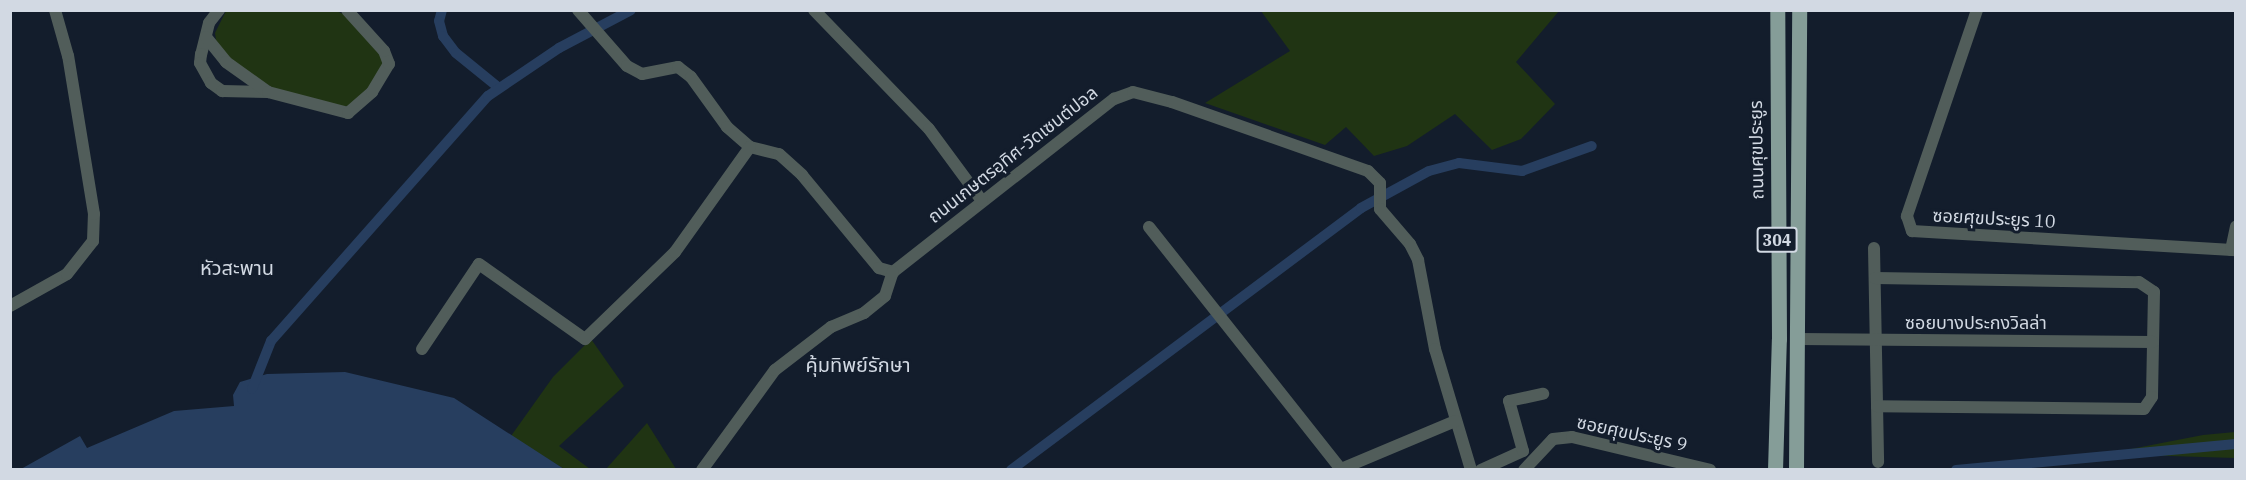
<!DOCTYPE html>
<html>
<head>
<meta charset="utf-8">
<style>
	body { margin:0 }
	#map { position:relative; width:2246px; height:480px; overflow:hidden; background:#131d2c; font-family:"IBM Plex Serif","Noto Sans Thai",serif }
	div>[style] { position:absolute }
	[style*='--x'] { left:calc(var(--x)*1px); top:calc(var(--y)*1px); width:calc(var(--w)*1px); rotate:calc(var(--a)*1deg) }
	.green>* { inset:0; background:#203413 }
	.water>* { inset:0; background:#273e5f }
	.canal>* { height:10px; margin:-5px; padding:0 5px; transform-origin:5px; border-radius:5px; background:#273e5f }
	.minor>* { height:12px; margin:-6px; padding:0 6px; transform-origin:6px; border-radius:6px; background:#515d5a }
	.major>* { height:15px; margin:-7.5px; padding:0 7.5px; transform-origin:7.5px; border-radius:7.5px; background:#859d98 }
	span { translate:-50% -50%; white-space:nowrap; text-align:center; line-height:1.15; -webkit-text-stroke:6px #131d2c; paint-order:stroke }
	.shield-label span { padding:2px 4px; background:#131d2c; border:2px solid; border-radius:4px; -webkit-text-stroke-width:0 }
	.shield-label { font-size:16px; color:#d2d9e3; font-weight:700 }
	.street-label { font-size:18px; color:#d2d9e3 }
	.neighbourhood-label { font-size:20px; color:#d2d9e3 }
	.frame { position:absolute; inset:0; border:12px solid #d2d9e3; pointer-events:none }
</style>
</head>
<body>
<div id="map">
	<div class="green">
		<div style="clip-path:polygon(226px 11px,336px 11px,351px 17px,385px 61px,380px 75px,352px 105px,337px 108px,276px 90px,231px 62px,217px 47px,215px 33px)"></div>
		<div style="clip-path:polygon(1261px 11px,1559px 11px,1516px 62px,1555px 104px,1521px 139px,1492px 150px,1455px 114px,1407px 146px,1374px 156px,1346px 127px,1325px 145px,1205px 103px,1290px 51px)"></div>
		<div style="clip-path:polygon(591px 339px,624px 386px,559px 446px,590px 469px,564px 469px,511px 436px,553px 377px)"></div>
		<div style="clip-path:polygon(647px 423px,676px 469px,606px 469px)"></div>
		<div style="clip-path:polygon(2235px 432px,2235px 458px,2105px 454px,2203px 435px)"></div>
	</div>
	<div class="water">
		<div style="clip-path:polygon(345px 372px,454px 398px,564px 469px,21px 469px,80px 436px,87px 448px,174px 411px,234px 406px,233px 395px,240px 382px,267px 374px)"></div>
	</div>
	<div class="canal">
		<div style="--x:442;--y:10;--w:11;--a:105"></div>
		<div style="--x:439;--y:21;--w:16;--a:75"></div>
		<div style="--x:443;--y:36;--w:21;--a:53"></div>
		<div style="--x:456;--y:53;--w:55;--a:39.1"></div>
		<div style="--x:252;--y:389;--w:52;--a:-68.4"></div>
		<div style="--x:271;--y:341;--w:327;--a:-48.5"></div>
		<div style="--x:488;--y:96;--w:86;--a:-34.1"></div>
		<div style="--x:559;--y:48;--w:81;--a:-27.8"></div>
		<div style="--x:1011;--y:470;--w:437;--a:-36.8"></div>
		<div style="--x:1361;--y:208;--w:77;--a:-28.6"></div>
		<div style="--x:1429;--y:171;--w:31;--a:-15"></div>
		<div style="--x:1459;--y:163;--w:64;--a:7.2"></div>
		<div style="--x:1522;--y:171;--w:74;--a:-19.7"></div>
		<div style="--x:1956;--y:470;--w:281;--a:-5.3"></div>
	</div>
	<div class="minor">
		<div style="--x:219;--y:10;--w:16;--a:128"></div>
		<div style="--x:209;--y:23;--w:32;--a:104"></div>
		<div style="--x:201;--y:54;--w:9;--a:96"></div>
		<div style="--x:200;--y:63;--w:23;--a:61"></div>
		<div style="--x:211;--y:83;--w:14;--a:36"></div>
		<div style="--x:222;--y:91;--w:46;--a:1.2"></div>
		<div style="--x:578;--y:10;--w:74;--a:48.8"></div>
		<div style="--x:627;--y:66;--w:17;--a:28"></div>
		<div style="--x:642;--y:74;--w:37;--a:-11"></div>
		<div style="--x:678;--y:67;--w:16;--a:38"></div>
		<div style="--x:691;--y:77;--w:62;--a:54.2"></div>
		<div style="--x:727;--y:127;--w:30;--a:41"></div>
		<div style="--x:750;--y:147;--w:30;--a:14"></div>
		<div style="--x:779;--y:154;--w:31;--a:42"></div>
		<div style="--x:802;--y:175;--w:121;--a:50.4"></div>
		<div style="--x:879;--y:268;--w:15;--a:16"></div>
		<div style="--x:893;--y:272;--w:281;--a:-38.1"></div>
		<div style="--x:1114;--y:99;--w:20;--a:-20"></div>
		<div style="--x:1133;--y:92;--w:40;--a:14.4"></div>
		<div style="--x:1172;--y:102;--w:208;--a:19.4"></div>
		<div style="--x:1368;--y:171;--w:17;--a:45"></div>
		<div style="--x:1380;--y:183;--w:26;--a:90"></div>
		<div style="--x:1380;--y:209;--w:46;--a:49.4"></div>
		<div style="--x:1410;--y:244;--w:18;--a:63"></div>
		<div style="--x:1418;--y:260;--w:91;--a:79.2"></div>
		<div style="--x:1435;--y:349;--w:126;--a:73.4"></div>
		<div style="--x:814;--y:10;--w:165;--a:46"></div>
		<div style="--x:929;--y:129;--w:89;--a:53.6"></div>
		<div style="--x:1977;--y:10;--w:218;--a:108.8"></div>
		<div style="--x:1907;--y:216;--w:16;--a:72"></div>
		<div style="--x:1912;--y:231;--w:325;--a:3.4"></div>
		<div style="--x:206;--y:37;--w:32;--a:51"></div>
		<div style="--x:226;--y:62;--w:52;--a:35.5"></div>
		<div style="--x:268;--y:92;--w:83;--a:14.7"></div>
		<div style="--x:348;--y:113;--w:32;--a:-41"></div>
		<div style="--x:372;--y:92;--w:33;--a:-59"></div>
		<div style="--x:389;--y:64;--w:14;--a:-111"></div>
		<div style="--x:384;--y:51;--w:55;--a:-132.1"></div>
		<div style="--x:1149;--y:227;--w:309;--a:51.6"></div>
		<div style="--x:1341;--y:469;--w:124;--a:-22.8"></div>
		<div style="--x:1874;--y:248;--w:214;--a:88.9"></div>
		<div style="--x:2231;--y:250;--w:24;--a:-78"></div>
		<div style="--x:1875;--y:278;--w:264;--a:0.9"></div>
		<div style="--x:2139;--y:282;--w:18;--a:34"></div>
		<div style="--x:2154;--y:292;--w:105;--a:91.1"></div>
		<div style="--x:2152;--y:397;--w:14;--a:124"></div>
		<div style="--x:2144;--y:409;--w:267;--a:-179.4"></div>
		<div style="--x:10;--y:306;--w:65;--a:-29.3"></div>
		<div style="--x:67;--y:274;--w:42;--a:-51.8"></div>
		<div style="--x:93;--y:241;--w:27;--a:-88"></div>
		<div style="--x:94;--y:214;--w:160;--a:-99.3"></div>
		<div style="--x:68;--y:56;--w:48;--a:-105.8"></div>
		<div style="--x:1799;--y:339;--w:354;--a:0.5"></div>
		<div style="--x:422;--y:349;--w:102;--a:-56.2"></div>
		<div style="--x:479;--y:264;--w:130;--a:35.3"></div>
		<div style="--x:585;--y:339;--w:125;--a:-44"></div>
		<div style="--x:675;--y:252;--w:129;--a:-54.5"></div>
		<div style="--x:702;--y:470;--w:124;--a:-53.9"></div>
		<div style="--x:775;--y:370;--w:71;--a:-37.5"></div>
		<div style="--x:831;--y:327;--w:36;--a:-23"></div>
		<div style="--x:864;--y:313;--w:27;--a:-39"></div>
		<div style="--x:885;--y:296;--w:25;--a:-72"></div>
		<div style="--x:1481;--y:470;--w:46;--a:-24.3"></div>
		<div style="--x:1523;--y:451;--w:52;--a:-105.6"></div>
		<div style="--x:1509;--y:401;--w:35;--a:-12"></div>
		<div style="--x:1524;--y:470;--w:42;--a:-46.9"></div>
		<div style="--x:1553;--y:439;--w:19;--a:-6"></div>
		<div style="--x:1572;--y:437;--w:142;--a:13.4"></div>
	</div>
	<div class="major">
		<div style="--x:1775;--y:470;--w:131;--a:-88.3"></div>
		<div style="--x:1779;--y:339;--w:329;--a:-90.3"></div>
		<div style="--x:1796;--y:470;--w:460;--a:-89.6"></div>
	</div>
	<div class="shield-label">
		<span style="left:1777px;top:240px">304</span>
	</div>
	<div class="street-label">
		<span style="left:1757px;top:150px;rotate:-91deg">ถนนศุขประยูร</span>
		<span style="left:1013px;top:155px;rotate:-38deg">ถนนเกษตรอุทิศ-วัดเซนต์ปอล</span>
		<span style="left:1994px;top:219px;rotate:3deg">ซอยศุขประยูร 10</span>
		<span style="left:1976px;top:323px">ซอยบางประกงวิลล่า</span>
		<span style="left:1632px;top:434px;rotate:12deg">ซอยศุขประยูร 9</span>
	</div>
	<div class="neighbourhood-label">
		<span style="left:237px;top:267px">หัวสะพาน</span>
		<span style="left:858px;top:364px">คุ้มทิพย์รักษา</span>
	</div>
	<div class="frame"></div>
</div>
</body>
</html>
